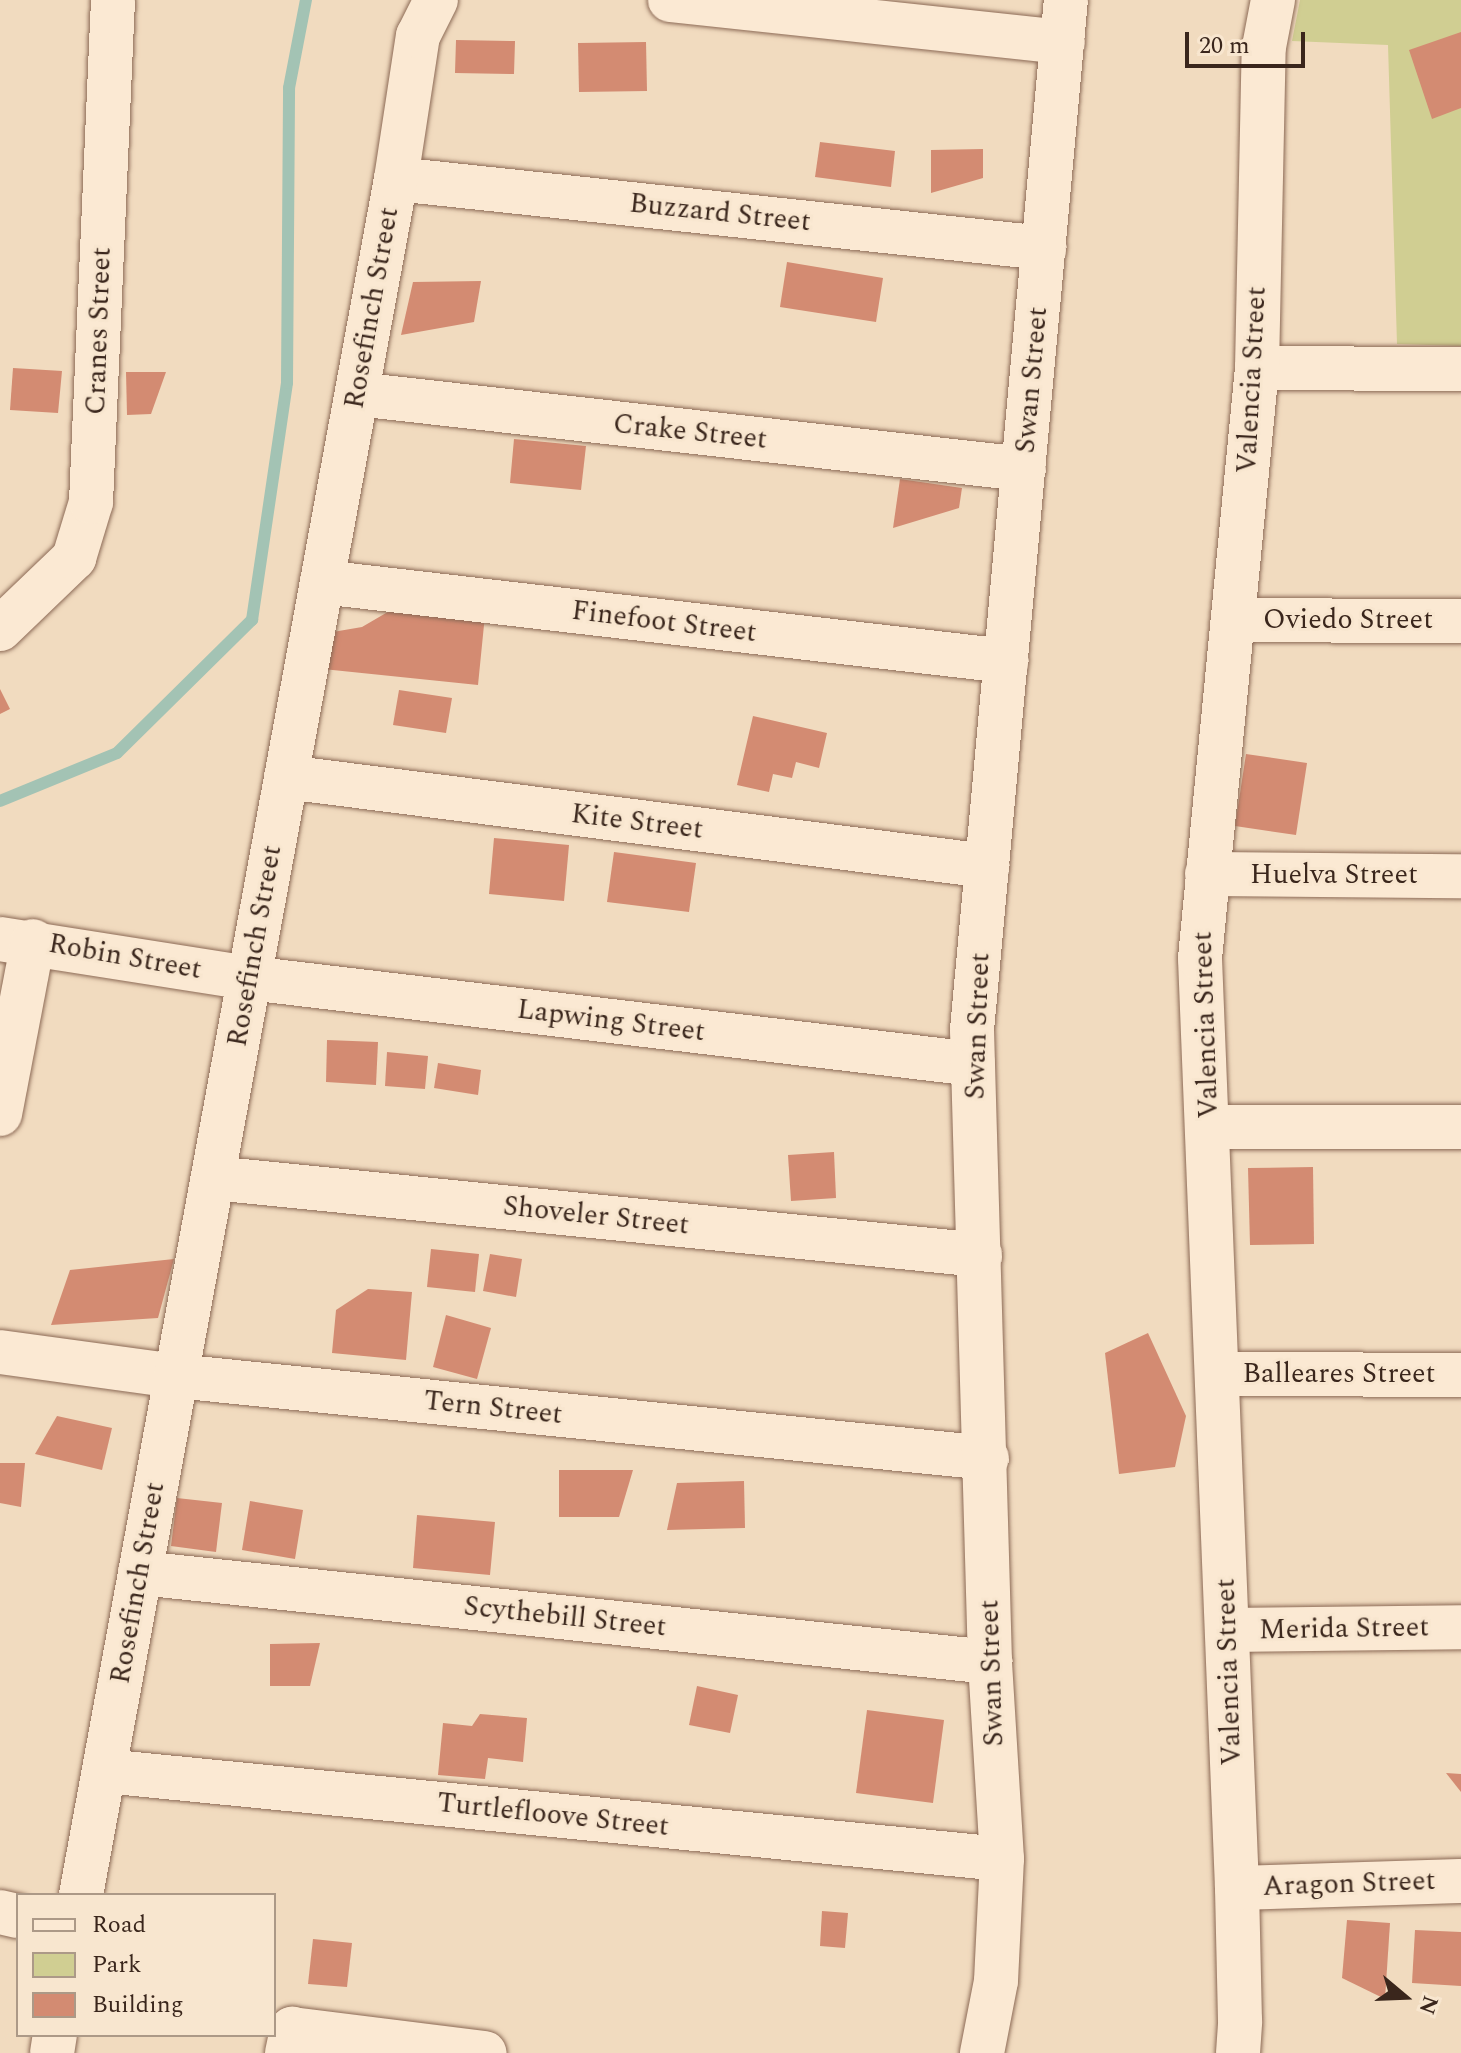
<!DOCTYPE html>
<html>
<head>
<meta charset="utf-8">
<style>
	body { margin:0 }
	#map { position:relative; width:1461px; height:2053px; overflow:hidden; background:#f1dbbf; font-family:Spectral,serif }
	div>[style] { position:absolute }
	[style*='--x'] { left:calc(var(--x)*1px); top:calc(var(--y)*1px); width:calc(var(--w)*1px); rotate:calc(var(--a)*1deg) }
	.green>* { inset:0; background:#d0ce92 }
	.stream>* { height:12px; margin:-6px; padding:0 6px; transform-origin:6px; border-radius:6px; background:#a3c3b4 }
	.building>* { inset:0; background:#d38b72 }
	.roads { filter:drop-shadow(0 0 2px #8c6a56) drop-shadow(0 0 2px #8c6a56) }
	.street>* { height:44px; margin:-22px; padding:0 22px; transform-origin:22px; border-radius:22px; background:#fbe9d3 }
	span { translate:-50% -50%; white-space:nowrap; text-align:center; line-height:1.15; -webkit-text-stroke:6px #f8e6cf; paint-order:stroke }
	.street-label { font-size:28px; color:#3a261c }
	.legend { position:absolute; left:16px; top:1893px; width:260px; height:144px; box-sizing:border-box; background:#f8e6cf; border:2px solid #ac9987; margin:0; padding:10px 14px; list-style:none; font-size:24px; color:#3a261c }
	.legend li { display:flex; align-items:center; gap:16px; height:40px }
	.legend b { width:40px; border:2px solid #ac9987 }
	.north { position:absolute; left:1365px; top:1957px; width:80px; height:80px; -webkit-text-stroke:6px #f8e6cf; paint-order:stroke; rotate:109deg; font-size:22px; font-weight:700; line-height:32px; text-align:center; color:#3a261c }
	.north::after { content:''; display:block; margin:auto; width:28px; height:36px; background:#3a261c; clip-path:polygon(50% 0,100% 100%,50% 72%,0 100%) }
	.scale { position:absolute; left:1185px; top:32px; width:120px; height:36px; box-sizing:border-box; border:4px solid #3a261c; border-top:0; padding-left:10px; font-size:24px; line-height:28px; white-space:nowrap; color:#3a261c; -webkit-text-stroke:6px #f8e6cf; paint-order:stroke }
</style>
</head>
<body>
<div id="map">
	<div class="green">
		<div style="clip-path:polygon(1300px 0,1461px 0,1461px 346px,1397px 344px,1388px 45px,1292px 41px)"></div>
	</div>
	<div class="stream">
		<div style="--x:0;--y:801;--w:126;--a:-22.3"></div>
		<div style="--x:117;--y:753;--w:190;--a:-44.6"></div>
		<div style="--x:252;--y:620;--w:240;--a:-81.6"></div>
		<div style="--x:287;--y:383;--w:295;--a:-89.6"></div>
		<div style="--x:289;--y:88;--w:90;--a:-79.1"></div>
	</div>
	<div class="building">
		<div style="clip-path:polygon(1461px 32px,1461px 108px,1432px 119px,1409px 50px)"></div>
		<div style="clip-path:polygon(456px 40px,515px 41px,514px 74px,455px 73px)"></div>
		<div style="clip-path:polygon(646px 42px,647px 91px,579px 92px,578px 43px)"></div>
		<div style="clip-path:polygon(820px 142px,895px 151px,891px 187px,815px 177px)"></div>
		<div style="clip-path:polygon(983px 149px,983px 178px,931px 193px,931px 150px)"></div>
		<div style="clip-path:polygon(787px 262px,883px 278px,876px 322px,780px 307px)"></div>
		<div style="clip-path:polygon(481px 281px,474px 322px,401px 335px,413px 282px)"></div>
		<div style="clip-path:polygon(13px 368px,62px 371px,58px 413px,10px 410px)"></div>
		<div style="clip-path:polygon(126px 372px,166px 372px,151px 414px,127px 415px)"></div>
		<div style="clip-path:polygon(514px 439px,586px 446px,581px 490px,510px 483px)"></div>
		<div style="clip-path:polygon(900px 479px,962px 488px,959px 508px,893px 528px)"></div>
		<div style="clip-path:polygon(398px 606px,485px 615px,478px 685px,323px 669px,327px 633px,362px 627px)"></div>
		<div style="clip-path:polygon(0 689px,10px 709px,0 714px)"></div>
		<div style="clip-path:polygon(399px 690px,452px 698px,446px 733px,393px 725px)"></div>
		<div style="clip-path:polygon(753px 716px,827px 733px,819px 768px,796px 762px,792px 778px,773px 774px,769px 792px,737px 785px)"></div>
		<div style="clip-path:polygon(1246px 754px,1307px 763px,1296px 835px,1235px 826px)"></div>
		<div style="clip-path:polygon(494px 838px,569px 845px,564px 901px,489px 894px)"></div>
		<div style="clip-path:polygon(614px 852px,696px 863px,689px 912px,607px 902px)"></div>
		<div style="clip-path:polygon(327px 1040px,378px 1042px,376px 1085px,326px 1082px)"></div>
		<div style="clip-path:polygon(387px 1052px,428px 1056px,425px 1089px,385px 1086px)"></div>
		<div style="clip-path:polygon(438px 1063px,481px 1070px,478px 1095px,434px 1088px)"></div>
		<div style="clip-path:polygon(834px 1152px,836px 1198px,791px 1201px,788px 1155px)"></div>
		<div style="clip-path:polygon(1313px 1167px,1314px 1244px,1250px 1245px,1248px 1168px)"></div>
		<div style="clip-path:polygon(431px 1249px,479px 1254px,475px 1292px,427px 1287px)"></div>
		<div style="clip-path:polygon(490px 1254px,522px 1259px,516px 1297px,483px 1291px)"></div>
		<div style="clip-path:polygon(174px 1259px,158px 1318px,51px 1325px,70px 1270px)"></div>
		<div style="clip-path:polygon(368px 1289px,412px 1292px,406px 1360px,332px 1353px,336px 1310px)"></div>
		<div style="clip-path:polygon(446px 1315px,491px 1328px,477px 1379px,433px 1367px)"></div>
		<div style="clip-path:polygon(1148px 1333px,1186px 1416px,1175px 1467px,1119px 1474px,1105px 1353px)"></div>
		<div style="clip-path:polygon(57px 1416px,112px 1428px,102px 1470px,35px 1454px)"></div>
		<div style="clip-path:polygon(0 1463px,25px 1463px,21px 1507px,0 1503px)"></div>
		<div style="clip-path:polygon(559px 1470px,633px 1470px,619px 1517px,559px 1517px)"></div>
		<div style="clip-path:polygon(744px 1481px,745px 1528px,667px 1530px,677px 1483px)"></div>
		<div style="clip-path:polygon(177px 1498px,222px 1503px,216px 1552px,171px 1546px)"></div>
		<div style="clip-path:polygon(250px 1501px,303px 1510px,295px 1559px,242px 1550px)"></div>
		<div style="clip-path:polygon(417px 1515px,495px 1522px,490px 1575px,413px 1568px)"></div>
		<div style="clip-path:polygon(320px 1643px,310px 1686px,270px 1686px,270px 1644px)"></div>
		<div style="clip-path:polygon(697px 1686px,738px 1695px,730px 1733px,689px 1725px)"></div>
		<div style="clip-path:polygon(867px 1710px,944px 1720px,933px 1803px,856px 1793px)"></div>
		<div style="clip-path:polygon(480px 1714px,527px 1718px,523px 1762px,488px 1758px,485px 1779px,438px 1775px,443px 1723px,472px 1726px)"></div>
		<div style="clip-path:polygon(1446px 1773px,1461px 1774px,1461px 1792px)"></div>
		<div style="clip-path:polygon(822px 1911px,848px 1913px,845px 1948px,820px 1946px)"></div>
		<div style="clip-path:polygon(1347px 1920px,1390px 1923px,1385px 1999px,1342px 1978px)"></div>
		<div style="clip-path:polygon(1415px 1930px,1461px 1932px,1461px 1986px,1412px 1983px)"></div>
		<div style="clip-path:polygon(313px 1939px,352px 1943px,347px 1987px,308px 1984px)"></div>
	</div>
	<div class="roads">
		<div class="street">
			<div style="--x:670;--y:0;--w:395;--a:6.1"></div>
			<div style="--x:396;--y:179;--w:652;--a:6.08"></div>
			<div style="--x:1257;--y:368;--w:204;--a:0.3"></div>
			<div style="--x:357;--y:394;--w:671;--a:6.42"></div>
			<div style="--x:322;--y:582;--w:689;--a:6.59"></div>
			<div style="--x:1234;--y:620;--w:227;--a:0.3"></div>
			<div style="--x:0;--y:629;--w:103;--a:-43.8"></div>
			<div style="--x:74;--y:558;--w:59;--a:-73.1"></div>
			<div style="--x:91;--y:502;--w:502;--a:-87.49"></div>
			<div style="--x:286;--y:777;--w:707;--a:7.24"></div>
			<div style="--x:1207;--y:874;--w:254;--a:0.5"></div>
			<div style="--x:0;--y:939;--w:252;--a:8.9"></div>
			<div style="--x:249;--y:978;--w:729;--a:6.77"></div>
			<div style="--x:0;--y:1114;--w:176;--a:-79.2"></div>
			<div style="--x:1209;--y:1127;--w:252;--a:0"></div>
			<div style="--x:213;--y:1178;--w:771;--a:5.73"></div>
			<div style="--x:0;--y:1352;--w:178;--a:7.8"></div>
			<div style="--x:176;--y:1376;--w:815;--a:5.77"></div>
			<div style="--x:1217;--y:1374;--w:244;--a:0.2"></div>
			<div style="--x:140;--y:1573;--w:855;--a:5.98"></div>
			<div style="--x:1228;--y:1630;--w:233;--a:-0.7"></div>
			<div style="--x:104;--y:1771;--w:902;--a:5.6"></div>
			<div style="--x:1237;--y:1888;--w:224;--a:-1.8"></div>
			<div style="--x:81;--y:1895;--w:1745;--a:-79.6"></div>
			<div style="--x:396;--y:179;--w:145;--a:-81.3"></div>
			<div style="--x:418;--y:36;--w:40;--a:-63.4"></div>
			<div style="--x:0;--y:1912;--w:18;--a:13"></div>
			<div style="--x:52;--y:2053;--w:18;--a:-81"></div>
			<div style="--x:287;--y:2053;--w:25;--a:-78"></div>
			<div style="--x:292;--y:2029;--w:194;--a:7.1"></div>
			<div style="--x:982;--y:2053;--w:73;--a:-79"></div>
			<div style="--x:996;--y:1981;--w:122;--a:-87.2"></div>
			<div style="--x:1002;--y:1859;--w:197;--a:-93.5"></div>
			<div style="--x:990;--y:1662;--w:632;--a:-91.63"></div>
			<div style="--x:972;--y:1030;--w:1034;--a:-84.79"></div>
			<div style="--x:1238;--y:2053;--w:32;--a:-86"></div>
			<div style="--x:1240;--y:2021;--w:133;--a:-91.3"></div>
			<div style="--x:1237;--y:1888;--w:931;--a:-92.28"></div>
			<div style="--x:1200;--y:958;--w:593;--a:-84.48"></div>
			<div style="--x:1257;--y:368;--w:321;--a:-88.8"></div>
			<div style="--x:1264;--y:47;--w:48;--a:-79.2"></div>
		</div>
	</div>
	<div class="street-label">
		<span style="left:720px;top:213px;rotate:6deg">Buzzard Street</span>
		<span style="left:372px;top:308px;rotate:-80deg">Rosefinch Street</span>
		<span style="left:99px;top:331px;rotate:-88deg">Cranes Street</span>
		<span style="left:1032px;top:380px;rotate:-85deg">Swan Street</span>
		<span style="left:1252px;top:380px;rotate:-87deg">Valencia Street</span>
		<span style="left:690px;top:432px;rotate:6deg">Crake Street</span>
		<span style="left:1348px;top:620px">Oviedo Street</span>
		<span style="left:664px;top:622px;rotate:7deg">Finefoot Street</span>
		<span style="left:637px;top:822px;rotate:7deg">Kite Street</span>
		<span style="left:1334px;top:875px">Huelva Street</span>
		<span style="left:255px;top:946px;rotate:-80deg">Rosefinch Street</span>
		<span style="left:125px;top:957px;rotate:10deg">Robin Street</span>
		<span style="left:611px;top:1021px;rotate:7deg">Lapwing Street</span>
		<span style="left:1206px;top:1025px;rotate:-92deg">Valencia Street</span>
		<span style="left:978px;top:1026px;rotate:-88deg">Swan Street</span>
		<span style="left:596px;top:1216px;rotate:6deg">Shoveler Street</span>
		<span style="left:1339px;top:1374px">Balleares Street</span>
		<span style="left:493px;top:1408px;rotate:6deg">Tern Street</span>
		<span style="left:138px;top:1583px;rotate:-80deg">Rosefinch Street</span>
		<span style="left:565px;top:1617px;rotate:6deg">Scythebill Street</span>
		<span style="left:1344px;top:1629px;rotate:-1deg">Merida Street</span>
		<span style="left:1229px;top:1672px;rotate:-92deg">Valencia Street</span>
		<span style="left:992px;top:1673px;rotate:-92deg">Swan Street</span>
		<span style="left:553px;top:1815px;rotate:6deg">Turtlefloove Street</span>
		<span style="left:1349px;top:1884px;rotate:-2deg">Aragon Street</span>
	</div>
	<ul class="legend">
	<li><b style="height:10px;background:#fbe9d3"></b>Road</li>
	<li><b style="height:22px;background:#d0ce92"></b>Park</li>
	<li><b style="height:22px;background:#d38b72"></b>Building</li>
	</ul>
	<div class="north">N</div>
	<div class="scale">20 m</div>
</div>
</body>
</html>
